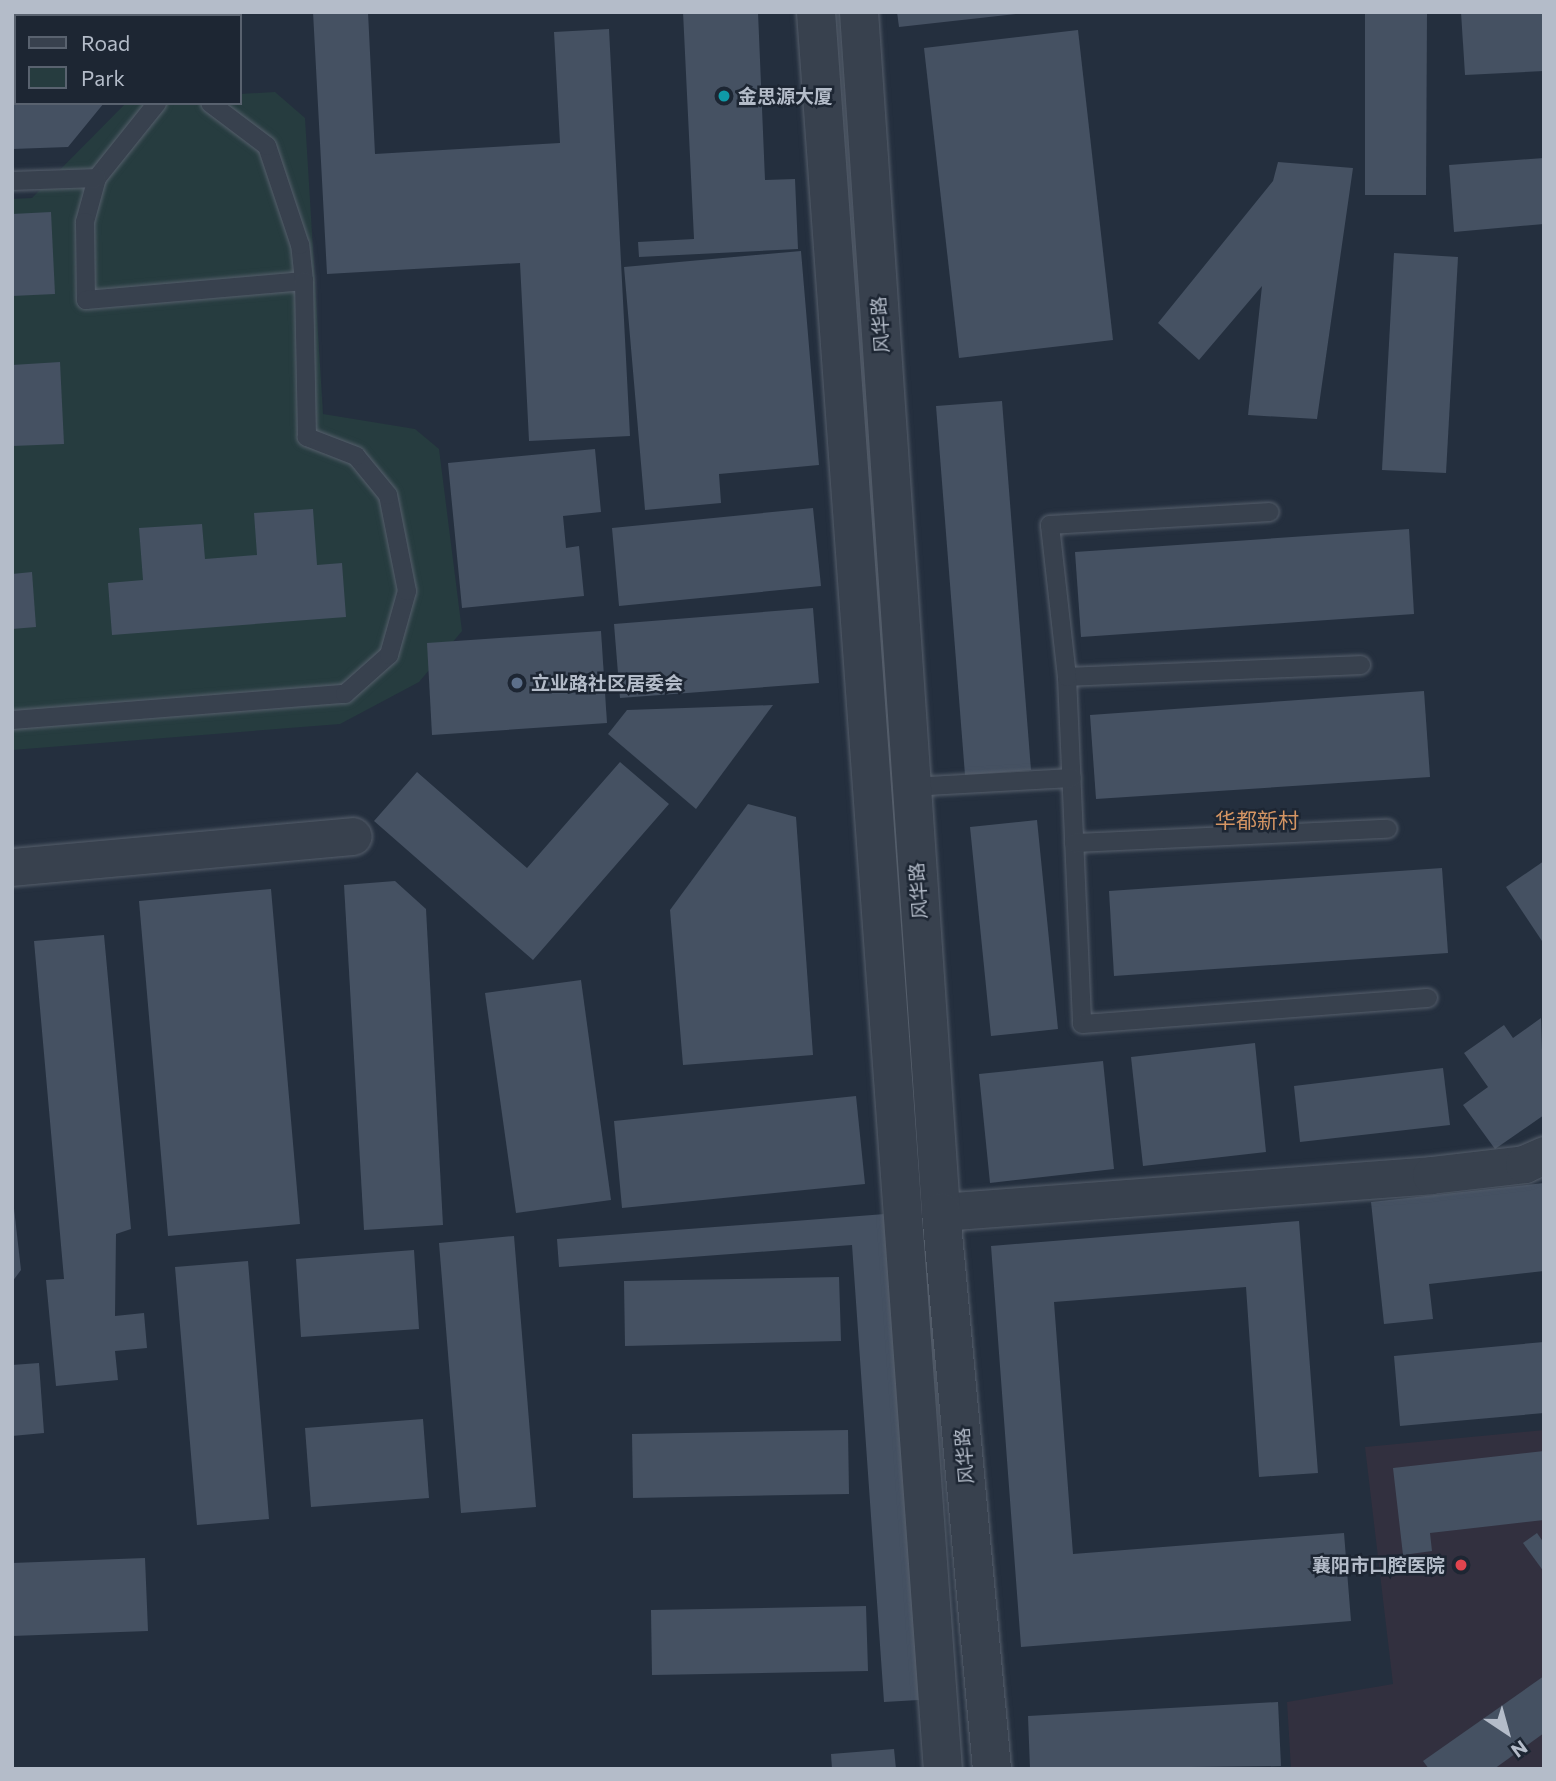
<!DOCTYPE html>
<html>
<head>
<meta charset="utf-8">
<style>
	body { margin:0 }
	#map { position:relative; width:1556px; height:1781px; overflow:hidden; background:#242f3e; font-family:Commissioner,"Noto Sans SC",sans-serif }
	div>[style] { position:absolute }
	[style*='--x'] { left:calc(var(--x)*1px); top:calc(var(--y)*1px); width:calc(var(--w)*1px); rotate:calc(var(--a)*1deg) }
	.medical>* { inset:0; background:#32303f }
	.green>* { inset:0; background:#263c3f }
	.building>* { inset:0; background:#455162 }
	.roads { filter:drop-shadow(0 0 2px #565f6c) drop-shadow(0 0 2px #565f6c) }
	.service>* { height:18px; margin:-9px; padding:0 9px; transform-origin:9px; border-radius:9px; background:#38414e }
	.minor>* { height:37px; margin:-18.5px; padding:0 18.5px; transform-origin:18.5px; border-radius:18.5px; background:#38414e }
	.tertiary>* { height:38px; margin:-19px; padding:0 19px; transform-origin:19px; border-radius:19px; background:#38414e }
	.dots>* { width:19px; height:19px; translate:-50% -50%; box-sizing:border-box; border:4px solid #1d2633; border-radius:50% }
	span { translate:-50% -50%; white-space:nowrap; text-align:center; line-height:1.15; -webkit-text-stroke:5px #1d2633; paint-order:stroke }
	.poi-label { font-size:19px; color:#b4bcc9; font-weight:700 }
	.left { translate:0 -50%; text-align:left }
	.right { translate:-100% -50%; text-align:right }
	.street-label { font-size:19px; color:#b4bcc9 }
	.neighbourhood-label { font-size:21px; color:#d59563 }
	.frame { position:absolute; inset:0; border:14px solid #b4bcc9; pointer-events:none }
	.legend { position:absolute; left:14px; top:14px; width:228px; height:91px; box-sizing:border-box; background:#1d2633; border:2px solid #59626f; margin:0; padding:9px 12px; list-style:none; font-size:21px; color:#b4bcc9 }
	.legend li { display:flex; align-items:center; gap:14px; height:35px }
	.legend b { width:35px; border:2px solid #59626f }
	.north { position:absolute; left:1472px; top:1697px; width:70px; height:70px; -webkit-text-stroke:5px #1d2633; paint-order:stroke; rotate:144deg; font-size:19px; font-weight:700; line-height:28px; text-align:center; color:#b4bcc9 }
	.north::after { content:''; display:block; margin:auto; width:24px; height:32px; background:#b4bcc9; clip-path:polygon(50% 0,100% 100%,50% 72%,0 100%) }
</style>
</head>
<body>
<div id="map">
	<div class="medical">
		<div style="clip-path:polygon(1544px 1430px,1544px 1769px,1291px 1769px,1287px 1702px,1393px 1684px,1365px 1447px)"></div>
	</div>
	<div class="green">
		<div style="clip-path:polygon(275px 92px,305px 118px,323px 414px,415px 429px,439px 449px,462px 631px,419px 682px,340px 724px,12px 750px,12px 199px,32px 198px,126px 103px,240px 103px,240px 94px)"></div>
	</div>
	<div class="building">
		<div style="clip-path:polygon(12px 12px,121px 12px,121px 16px,16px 16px,14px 48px)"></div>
		<div style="clip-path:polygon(313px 12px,368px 12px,375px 154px,560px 143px,554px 32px,609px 29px,630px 436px,529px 441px,520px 263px,327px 274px)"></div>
		<div style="clip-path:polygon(683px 12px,758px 12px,765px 180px,795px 179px,798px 249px,639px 257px,638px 242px,694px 239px)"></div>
		<div style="clip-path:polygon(897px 12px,1016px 12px,1016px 14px,899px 27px)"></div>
		<div style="clip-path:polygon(1365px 12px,1427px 12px,1426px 195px,1365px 195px)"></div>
		<div style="clip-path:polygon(1461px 12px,1544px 12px,1544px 71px,1465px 75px)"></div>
		<div style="clip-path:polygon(1078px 30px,1113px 340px,959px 358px,924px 48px)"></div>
		<div style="clip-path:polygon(16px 49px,16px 103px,104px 103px,68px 147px,12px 149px)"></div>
		<div style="clip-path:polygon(1544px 158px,1544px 224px,1454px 232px,1449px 165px)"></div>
		<div style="clip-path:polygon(1278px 162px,1353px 168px,1317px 419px,1248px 415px,1262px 286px,1199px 360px,1158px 323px,1273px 181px)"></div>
		<div style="clip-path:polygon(51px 212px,55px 294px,12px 296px,12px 214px)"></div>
		<div style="clip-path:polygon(801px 251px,819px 465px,719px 474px,721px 503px,645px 510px,624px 267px)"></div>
		<div style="clip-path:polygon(1394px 253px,1458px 257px,1446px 473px,1382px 470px)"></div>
		<div style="clip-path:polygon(60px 362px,64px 444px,12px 446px,12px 365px)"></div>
		<div style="clip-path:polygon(1002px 401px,1031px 770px,965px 775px,936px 406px)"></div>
		<div style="clip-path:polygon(595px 449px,601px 512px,563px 516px,566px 548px,579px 546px,584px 596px,462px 608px,448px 463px)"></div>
		<div style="clip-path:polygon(813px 508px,821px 586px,619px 606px,612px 528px)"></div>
		<div style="clip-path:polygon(313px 509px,317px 565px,342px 563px,346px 617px,112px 635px,108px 583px,143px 580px,139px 528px,202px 524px,205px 559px,257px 555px,254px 513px)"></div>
		<div style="clip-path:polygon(1409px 529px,1414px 614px,1081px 637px,1075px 552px)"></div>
		<div style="clip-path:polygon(32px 572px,36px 627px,12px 629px,12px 574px)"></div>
		<div style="clip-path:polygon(813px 608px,819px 683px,620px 698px,614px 624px)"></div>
		<div style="clip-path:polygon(601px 631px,607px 723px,432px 735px,427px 643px)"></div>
		<div style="clip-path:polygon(1424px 691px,1430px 777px,1096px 799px,1090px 715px)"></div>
		<div style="clip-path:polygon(773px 705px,696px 809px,608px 734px,627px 710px)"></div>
		<div style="clip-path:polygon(620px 762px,669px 804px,533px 960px,374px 821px,417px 772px,527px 868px)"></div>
		<div style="clip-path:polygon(748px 804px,796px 817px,813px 1055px,683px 1065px,670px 910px)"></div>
		<div style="clip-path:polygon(1037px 820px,1058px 1029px,991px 1036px,970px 827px)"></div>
		<div style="clip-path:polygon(1544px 861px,1544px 944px,1506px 887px)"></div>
		<div style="clip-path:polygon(1442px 868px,1448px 953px,1114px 976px,1109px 891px)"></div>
		<div style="clip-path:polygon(395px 881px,426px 909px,443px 1225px,364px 1230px,344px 885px)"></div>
		<div style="clip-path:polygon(271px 889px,300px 1224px,168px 1236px,139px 901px)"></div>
		<div style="clip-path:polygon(104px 935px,131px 1229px,116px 1234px,115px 1316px,144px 1313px,147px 1348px,115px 1351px,118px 1380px,56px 1386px,46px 1280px,64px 1279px,34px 941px)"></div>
		<div style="clip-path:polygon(581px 980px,611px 1200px,516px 1213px,485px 993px)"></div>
		<div style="clip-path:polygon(1541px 1018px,1544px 1115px,1495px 1149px,1463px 1105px,1488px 1087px,1464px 1053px,1504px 1025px,1513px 1038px)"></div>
		<div style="clip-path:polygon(1255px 1043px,1266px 1152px,1143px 1166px,1131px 1057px)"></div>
		<div style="clip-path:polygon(1103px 1061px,1114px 1169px,990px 1183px,979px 1074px)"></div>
		<div style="clip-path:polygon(1443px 1068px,1450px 1125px,1300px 1142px,1294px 1086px)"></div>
		<div style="clip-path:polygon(856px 1096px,865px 1184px,622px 1208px,614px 1121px)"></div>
		<div style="clip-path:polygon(1544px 1183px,1544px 1271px,1429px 1284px,1433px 1319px,1384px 1324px,1371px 1202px)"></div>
		<div style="clip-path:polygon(12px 1191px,21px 1270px,12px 1282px)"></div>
		<div style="clip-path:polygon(885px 1214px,919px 1700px,884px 1702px,852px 1245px,559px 1267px,557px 1239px)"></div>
		<div style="clip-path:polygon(1299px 1221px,1318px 1473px,1259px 1477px,1246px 1287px,1054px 1302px,1073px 1554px,1344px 1533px,1351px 1621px,1021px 1647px,991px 1246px)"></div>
		<div style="clip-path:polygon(514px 1236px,536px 1507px,461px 1513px,439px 1243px)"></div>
		<div style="clip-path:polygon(414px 1250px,419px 1329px,301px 1337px,296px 1259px)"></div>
		<div style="clip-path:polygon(248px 1261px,269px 1519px,197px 1525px,175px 1267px)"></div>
		<div style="clip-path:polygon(839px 1277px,841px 1341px,625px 1346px,624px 1281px)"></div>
		<div style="clip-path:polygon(1544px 1342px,1544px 1413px,1400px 1426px,1394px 1356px)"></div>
		<div style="clip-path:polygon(39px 1363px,44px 1433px,12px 1436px,12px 1365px)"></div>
		<div style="clip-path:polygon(423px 1419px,429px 1498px,311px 1507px,305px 1428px)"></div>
		<div style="clip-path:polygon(848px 1430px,849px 1494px,633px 1498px,632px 1434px)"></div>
		<div style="clip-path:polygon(1544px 1451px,1544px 1520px,1430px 1533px,1432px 1551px,1403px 1555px,1393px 1468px)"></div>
		<div style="clip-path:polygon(1537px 1533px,1544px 1543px,1544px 1572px,1523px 1543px)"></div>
		<div style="clip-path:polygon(145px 1558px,148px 1631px,12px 1636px,12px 1563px)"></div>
		<div style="clip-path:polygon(866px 1606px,868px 1671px,652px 1675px,651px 1610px)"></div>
		<div style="clip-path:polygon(1544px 1676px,1544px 1733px,1494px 1769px,1429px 1769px,1423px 1761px)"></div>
		<div style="clip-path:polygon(1278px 1702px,1281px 1766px,1030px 1769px,1028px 1716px)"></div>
		<div style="clip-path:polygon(894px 1749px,896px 1769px,832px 1769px,831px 1754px)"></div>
	</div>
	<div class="roads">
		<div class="service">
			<div style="--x:154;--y:12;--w:4;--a:90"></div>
			<div style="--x:193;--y:12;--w:4;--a:90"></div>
			<div style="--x:157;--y:103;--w:96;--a:128.7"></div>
			<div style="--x:97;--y:178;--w:46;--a:105.3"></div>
			<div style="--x:85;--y:222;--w:78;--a:89.3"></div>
			<div style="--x:86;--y:300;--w:219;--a:-5"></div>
			<div style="--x:304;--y:281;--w:36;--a:-96"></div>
			<div style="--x:300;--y:245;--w:104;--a:-108.4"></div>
			<div style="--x:267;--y:146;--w:71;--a:-143"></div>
			<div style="--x:12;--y:181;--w:85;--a:-2"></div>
			<div style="--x:1361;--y:665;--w:294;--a:177.7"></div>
			<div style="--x:1067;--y:677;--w:347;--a:87.5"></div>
			<div style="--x:1082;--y:1024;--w:347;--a:-4.3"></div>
			<div style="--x:1067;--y:677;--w:153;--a:-96.4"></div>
			<div style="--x:1050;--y:525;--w:220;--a:-3.4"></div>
			<div style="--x:12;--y:720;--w:334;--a:-4.5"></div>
			<div style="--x:345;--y:694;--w:59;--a:-41.6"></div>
			<div style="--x:389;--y:655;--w:66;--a:-74.3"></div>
			<div style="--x:407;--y:591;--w:98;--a:-101.2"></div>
			<div style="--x:388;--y:495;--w:50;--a:-129.4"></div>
			<div style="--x:356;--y:456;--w:53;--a:-158.8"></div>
			<div style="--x:307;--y:437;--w:156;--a:-91.1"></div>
			<div style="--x:910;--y:787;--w:162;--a:-3.2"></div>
			<div style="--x:1074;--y:843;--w:314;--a:-2.6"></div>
		</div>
		<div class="minor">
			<div style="--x:12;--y:867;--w:342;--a:-5.2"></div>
			<div style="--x:941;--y:1212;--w:491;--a:-4.3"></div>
			<div style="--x:1431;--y:1175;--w:94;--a:-6.7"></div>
			<div style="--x:1524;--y:1164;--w:22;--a:-24"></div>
		</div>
		<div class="tertiary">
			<div style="--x:816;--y:12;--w:1762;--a:85.87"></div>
			<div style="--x:859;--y:12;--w:1203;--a:86.09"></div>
			<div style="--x:941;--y:1212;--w:559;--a:84.77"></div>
		</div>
	</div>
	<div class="dots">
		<div style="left:724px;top:96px;background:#0f9aa8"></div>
		<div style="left:517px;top:683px;background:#5c6f8a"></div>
		<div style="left:1461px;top:1565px;background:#e0444e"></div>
	</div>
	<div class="poi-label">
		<span class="left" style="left:738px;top:96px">金思源大厦</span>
		<span class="left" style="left:531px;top:683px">立业路社区居委会</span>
		<span class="right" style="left:1445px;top:1565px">襄阳市口腔医院</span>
	</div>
	<div class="street-label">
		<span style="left:880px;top:325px;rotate:-94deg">风华路</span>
		<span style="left:918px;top:891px;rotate:-94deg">风华路</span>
		<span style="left:964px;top:1456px;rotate:-95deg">风华路</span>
	</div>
	<div class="neighbourhood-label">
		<span style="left:1257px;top:820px">华都新村</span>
	</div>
	<div class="frame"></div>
	<ul class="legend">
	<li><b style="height:9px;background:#38414e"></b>Road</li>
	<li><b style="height:19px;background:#263c3f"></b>Park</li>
	</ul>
	<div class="north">N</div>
</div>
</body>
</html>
